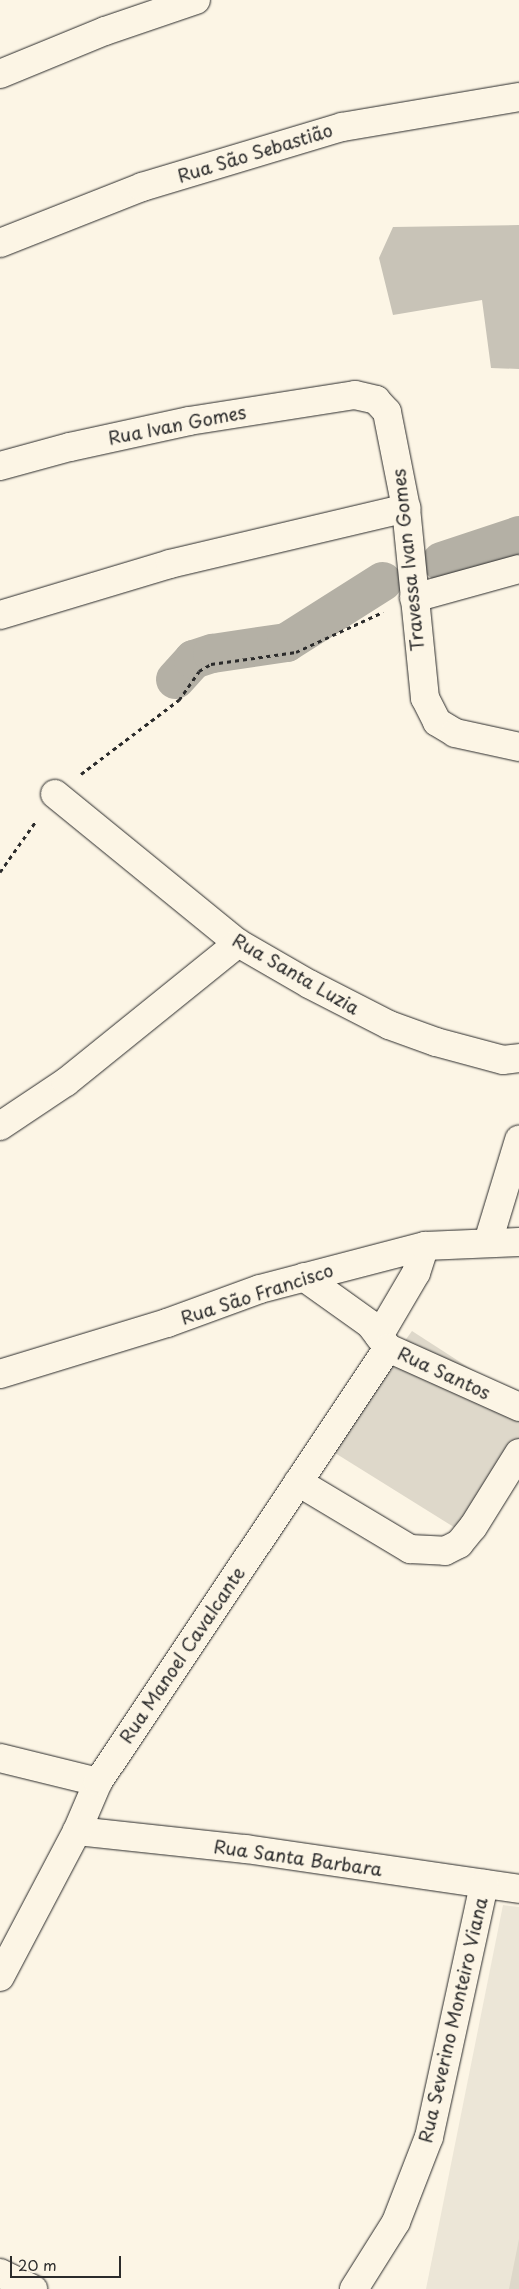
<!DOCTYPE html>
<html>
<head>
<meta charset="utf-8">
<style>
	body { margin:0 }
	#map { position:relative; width:519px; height:2289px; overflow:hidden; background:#fcf5e5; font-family:"Playpen Sans",sans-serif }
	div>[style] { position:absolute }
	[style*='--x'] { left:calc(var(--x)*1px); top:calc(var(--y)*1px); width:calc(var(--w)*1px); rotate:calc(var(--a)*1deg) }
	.built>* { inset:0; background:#ece6d7 }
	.green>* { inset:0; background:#ded8ca }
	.canal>* { height:39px; margin:-19.5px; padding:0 19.5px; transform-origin:19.5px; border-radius:19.5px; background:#b4b0a5 }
	.building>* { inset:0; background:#c8c3b7 }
	.path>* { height:3px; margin-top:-1.5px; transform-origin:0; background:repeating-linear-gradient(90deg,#2b2b2b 0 4px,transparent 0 8px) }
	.roads { filter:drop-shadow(0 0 1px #2b2b2b) drop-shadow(0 0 1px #2b2b2b) }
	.minor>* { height:28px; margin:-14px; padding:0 14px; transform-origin:14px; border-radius:14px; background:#fcf5e5 }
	span { translate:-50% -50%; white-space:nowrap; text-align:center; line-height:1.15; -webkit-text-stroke:4px #fcf5e5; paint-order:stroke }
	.street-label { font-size:18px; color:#2b2b2b }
	.scale { position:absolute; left:10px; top:2256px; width:111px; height:22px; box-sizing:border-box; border:2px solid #2b2b2b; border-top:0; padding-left:6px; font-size:15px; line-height:18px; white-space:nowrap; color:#2b2b2b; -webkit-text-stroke:4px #fcf5e5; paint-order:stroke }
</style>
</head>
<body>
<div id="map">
	<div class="built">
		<div style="clip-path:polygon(503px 1905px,519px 1907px,519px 2289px,426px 2289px)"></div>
	</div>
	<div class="green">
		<div style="clip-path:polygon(412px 1331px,519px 1400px,519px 1444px,465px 1534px,327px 1448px)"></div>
		<div style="clip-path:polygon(519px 2239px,519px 2289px,509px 2289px)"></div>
	</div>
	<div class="canal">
		<div style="--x:441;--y:561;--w:82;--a:-18.4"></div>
		<div style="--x:175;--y:679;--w:27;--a:-48"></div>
		<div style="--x:193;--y:659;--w:20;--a:-18"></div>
		<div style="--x:212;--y:653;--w:75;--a:-8.5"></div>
		<div style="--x:286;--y:642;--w:114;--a:-32.4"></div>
	</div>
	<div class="building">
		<div style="clip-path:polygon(519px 225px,519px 369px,491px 368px,482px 300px,393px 315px,379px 258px,393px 227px)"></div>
	</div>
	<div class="path">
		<div style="--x:81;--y:774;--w:123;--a:-37.1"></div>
		<div style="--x:179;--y:700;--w:35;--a:-55"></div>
		<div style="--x:199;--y:671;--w:14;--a:-30"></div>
		<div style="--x:211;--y:664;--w:86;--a:-8"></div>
		<div style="--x:296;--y:652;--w:96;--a:-24.7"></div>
		<div style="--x:0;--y:872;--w:62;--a:-54.8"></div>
	</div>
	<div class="roads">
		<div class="minor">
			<div style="--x:0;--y:74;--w:113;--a:-22.3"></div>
			<div style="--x:105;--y:31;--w:96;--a:-18.8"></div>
			<div style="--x:0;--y:243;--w:153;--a:-21.5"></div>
			<div style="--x:142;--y:187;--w:209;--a:-16.7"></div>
			<div style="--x:342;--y:127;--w:180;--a:-9.6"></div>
			<div style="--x:0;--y:466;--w:73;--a:-15.2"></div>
			<div style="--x:70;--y:447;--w:122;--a:-12.3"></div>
			<div style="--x:189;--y:421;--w:168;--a:-8.9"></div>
			<div style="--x:355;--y:395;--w:22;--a:13"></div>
			<div style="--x:376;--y:400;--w:16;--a:47"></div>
			<div style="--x:387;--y:412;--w:98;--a:78.8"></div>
			<div style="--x:406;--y:508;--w:191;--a:84.3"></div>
			<div style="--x:425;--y:698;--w:27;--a:63"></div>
			<div style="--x:437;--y:722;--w:21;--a:31"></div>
			<div style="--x:455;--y:733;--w:66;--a:12.3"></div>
			<div style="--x:414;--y:598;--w:109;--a:-15.4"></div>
			<div style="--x:0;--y:615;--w:177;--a:-16.7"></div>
			<div style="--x:170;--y:564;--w:243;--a:-13.3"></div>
			<div style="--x:55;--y:794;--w:236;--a:39.2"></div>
			<div style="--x:238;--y:943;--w:82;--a:30"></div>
			<div style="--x:309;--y:984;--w:90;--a:27.1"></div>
			<div style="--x:389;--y:1025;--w:50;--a:19.9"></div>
			<div style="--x:436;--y:1042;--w:69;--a:15"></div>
			<div style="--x:503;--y:1060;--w:16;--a:-7"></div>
			<div style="--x:0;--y:1126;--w:79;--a:-33.7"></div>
			<div style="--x:66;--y:1082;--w:221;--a:-38.9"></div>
			<div style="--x:488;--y:1242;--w:107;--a:-73.1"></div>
			<div style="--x:304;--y:1277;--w:81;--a:35.5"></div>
			<div style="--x:370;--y:1324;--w:30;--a:53"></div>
			<div style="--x:388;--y:1348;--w:144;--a:24.2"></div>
			<div style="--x:379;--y:1336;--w:73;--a:-59.6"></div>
			<div style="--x:416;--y:1273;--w:28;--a:-72"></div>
			<div style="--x:0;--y:1374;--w:175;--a:-17"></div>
			<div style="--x:167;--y:1323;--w:99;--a:-20.1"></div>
			<div style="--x:260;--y:1289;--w:171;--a:-14.6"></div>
			<div style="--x:425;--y:1246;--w:94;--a:-2.4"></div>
			<div style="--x:298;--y:1482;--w:131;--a:30.9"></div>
			<div style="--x:410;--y:1549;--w:35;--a:3"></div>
			<div style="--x:445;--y:1551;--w:16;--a:-27"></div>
			<div style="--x:459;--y:1544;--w:22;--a:-51"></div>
			<div style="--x:473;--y:1527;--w:87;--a:-58.1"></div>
			<div style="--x:0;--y:1758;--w:101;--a:13.8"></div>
			<div style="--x:77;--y:1831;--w:170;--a:6.1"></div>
			<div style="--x:246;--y:1849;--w:276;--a:8.3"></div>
			<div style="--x:0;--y:1977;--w:165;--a:-62.2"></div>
			<div style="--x:77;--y:1831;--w:53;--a:-66.8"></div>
			<div style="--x:98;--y:1782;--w:522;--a:-56.25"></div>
			<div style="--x:0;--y:2273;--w:37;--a:26"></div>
			<div style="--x:354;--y:2289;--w:79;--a:-57.9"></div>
			<div style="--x:396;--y:2222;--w:91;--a:-68.8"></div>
			<div style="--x:429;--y:2137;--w:259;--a:-77.7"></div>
		</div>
	</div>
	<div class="street-label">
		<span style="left:255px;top:153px;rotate:-17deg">Rua São Sebastião</span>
		<span style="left:177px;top:425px;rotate:-11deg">Rua Ivan Gomes</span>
		<span style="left:408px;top:560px;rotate:-96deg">Travessa Ivan Gomes</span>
		<span style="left:296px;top:974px;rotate:30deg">Rua Santa Luzia</span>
		<span style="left:257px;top:1294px;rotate:-18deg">Rua São Francisco</span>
		<span style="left:444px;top:1373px;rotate:25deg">Rua Santos</span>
		<span style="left:182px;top:1655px;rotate:-56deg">Rua Manoel Cavalcante</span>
		<span style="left:298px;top:1858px;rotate:8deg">Rua Santa Barbara</span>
		<span style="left:453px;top:2020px;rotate:-77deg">Rua Severino Monteiro Viana</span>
	</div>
	<div class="scale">20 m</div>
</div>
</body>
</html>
